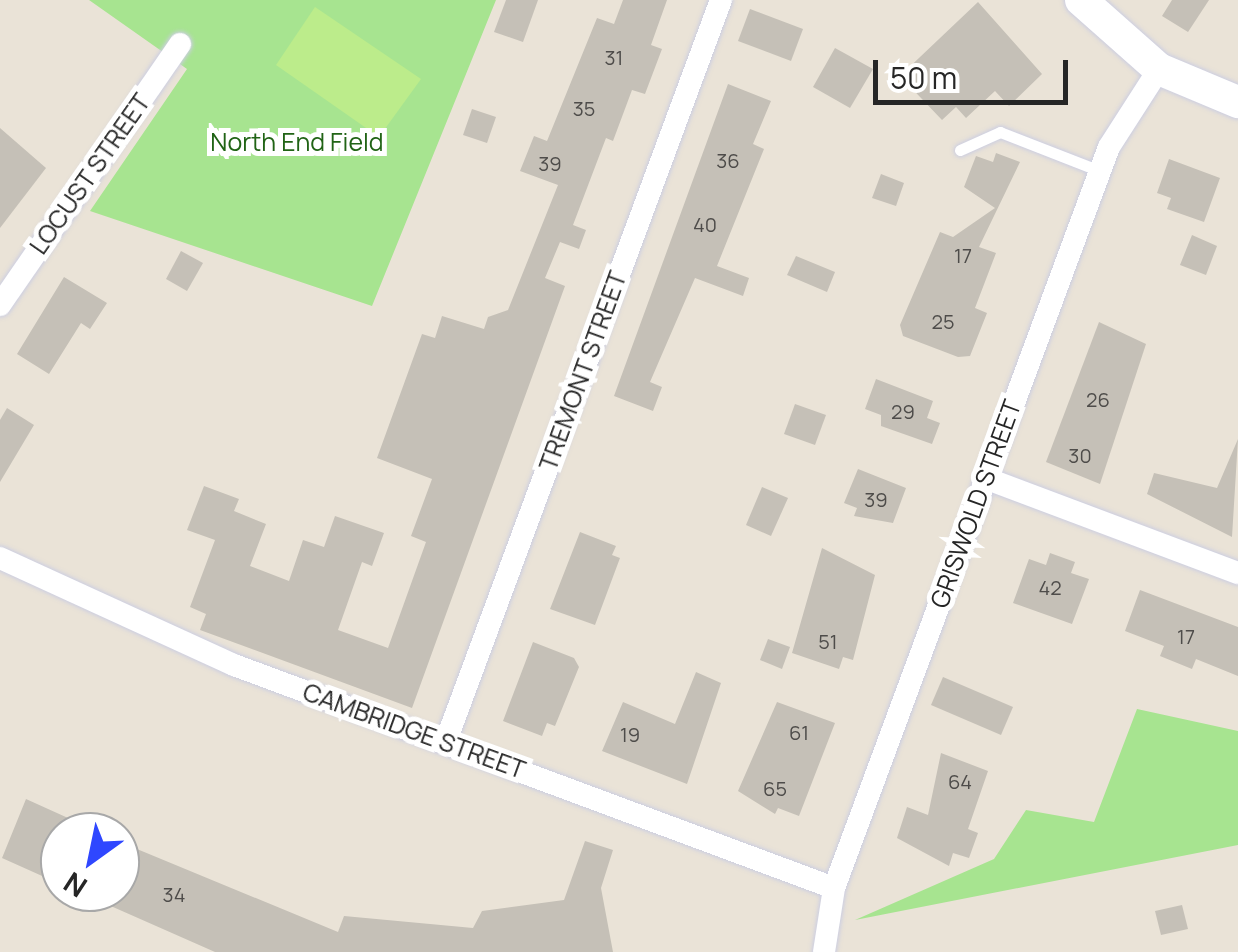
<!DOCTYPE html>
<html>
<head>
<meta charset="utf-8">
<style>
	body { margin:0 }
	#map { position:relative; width:1238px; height:952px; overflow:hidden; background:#eae3d7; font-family:Manrope,sans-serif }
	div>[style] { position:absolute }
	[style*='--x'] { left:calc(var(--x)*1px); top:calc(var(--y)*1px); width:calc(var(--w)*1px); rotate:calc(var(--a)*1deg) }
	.green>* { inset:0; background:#a7e490 }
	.pitch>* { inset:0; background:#bcec8b }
	.building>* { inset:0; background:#c5c0b7 }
	.roads { filter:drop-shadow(0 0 2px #cccee1) drop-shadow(0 0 2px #cccee1) }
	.lane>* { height:11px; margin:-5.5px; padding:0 5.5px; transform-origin:5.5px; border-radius:5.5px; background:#fff }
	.street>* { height:22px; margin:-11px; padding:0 11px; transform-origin:11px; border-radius:11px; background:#fff }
	.secondary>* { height:32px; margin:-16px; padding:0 16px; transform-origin:16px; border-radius:16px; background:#fff }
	span { translate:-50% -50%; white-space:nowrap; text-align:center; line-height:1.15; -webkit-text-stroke:10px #fff; paint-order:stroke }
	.number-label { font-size:20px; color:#4e4c4a }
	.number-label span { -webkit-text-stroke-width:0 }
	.park-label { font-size:25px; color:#216416 }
	.street-label { font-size:25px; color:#262626 }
	.north { position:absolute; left:40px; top:812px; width:100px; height:100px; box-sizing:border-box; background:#fff; border:2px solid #a8a8a8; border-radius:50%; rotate:213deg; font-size:28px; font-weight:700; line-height:40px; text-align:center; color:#262626 }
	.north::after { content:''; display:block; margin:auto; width:35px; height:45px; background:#2f47ff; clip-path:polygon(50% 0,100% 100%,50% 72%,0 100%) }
	.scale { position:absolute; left:873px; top:60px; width:195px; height:45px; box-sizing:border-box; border:5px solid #262626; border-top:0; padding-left:12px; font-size:30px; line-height:35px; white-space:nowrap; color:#262626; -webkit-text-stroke:8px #fff; paint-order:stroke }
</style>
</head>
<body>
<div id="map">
	<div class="green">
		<div style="clip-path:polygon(89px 0,496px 0,372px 306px,90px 211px,187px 69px)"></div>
		<div style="clip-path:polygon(1137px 709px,1238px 731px,1238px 845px,855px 920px,994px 859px,1026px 810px,1094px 822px)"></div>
	</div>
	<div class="pitch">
		<div style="clip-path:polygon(315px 7px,421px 79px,379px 137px,276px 65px)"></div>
	</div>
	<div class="building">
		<div style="clip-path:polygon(506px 0,538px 0,523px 42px,494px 32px)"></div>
		<div style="clip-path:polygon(623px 0,667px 0,651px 45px,662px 49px,645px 94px,632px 90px,613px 141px,606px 138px,573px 225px,586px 230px,579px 249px,560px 242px,545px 278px,565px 286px,412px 708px,200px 630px,206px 614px,190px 607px,215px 540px,187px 530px,204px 486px,239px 499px,234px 511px,266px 524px,250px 566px,289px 581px,303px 540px,324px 547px,335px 516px,384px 533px,372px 566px,362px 562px,338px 630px,388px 648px,426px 542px,411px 536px,432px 479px,377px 458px,422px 334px,435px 338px,442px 316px,484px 329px,488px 317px,508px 310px,558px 185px,520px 171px,534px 136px,547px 141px,597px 18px,614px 24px)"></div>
		<div style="clip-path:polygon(1172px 0,1209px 0,1188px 32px,1162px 16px)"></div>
		<div style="clip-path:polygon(978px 2px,1042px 74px,1009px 106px,995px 91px,966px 118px,956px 107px,942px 120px,900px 76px)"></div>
		<div style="clip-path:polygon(750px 9px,803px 29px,791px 61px,738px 41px)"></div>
		<div style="clip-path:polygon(835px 48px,873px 69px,850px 108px,813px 87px)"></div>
		<div style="clip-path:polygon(728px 84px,771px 101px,753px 144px,764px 149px,717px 266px,749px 278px,743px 296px,695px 278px,650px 382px,662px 387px,653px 411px,614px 396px)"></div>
		<div style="clip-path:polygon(472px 109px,496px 117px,487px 143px,463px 135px)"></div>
		<div style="clip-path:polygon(0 128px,46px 168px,0 228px)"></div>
		<div style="clip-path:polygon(996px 153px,1020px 162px,979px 247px,996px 253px,975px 308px,987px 313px,970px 356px,958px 357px,903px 336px,900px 325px,940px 232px,953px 237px,995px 208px,964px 187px,976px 156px,993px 162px)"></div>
		<div style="clip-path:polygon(1169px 159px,1220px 178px,1204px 222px,1167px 209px,1171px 198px,1157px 193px)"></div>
		<div style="clip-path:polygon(881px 174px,904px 183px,896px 206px,872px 198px)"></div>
		<div style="clip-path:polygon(1192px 235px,1217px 246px,1206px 275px,1180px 265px)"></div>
		<div style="clip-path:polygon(181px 251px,203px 263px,187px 291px,166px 279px)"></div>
		<div style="clip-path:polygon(796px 256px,835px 272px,827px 292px,787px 275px)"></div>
		<div style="clip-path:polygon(64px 277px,107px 303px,90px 329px,81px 323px,49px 374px,17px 354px)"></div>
		<div style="clip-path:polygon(1099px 322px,1146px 344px,1100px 484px,1046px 462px)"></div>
		<div style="clip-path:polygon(876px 379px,933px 401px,927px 418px,940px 423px,932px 444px,881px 426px,881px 415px,865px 409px)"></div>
		<div style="clip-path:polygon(795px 404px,826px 415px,815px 445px,784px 434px)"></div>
		<div style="clip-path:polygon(7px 408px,34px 425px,0 482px,0 420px)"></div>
		<div style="clip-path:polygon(1238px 439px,1232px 537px,1147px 494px,1154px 473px,1217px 488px)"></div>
		<div style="clip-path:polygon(858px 469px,906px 488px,893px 523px,854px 516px,857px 508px,844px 503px)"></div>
		<div style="clip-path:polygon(762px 487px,788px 498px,771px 536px,746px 525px)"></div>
		<div style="clip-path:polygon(580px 532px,616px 546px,612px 555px,620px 558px,595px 625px,550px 609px)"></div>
		<div style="clip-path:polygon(822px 548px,875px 575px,853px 660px,843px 657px,839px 669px,792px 653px)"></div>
		<div style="clip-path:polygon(1050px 553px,1075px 562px,1071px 573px,1089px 579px,1072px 624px,1013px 603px,1029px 559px,1046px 565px)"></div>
		<div style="clip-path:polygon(1140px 590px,1238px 627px,1238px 676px,1196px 659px,1192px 669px,1160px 656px,1164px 646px,1125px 631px)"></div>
		<div style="clip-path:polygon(768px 639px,790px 647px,782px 669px,760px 660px)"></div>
		<div style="clip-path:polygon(533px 642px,574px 658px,579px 667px,555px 726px,547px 723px,542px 736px,503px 721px)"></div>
		<div style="clip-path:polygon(696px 672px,721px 683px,687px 784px,602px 751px,623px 702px,675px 724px)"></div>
		<div style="clip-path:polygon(943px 677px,1013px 707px,1001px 735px,931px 705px)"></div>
		<div style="clip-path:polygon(777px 702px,835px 723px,799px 816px,778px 808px,775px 814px,738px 791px)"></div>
		<div style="clip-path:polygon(941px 753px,988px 771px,968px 829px,978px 833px,969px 858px,953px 853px,949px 866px,897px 838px,907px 807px,928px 815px)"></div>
		<div style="clip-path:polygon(26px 799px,99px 832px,60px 832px,60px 884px,2px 858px)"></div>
		<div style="clip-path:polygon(585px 841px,613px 850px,601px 888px,613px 952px,215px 952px,79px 892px,120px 892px,120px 842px,338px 932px,344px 916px,473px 928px,482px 911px,564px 900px)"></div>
		<div style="clip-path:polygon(1182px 905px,1188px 929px,1161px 935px,1155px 911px)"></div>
	</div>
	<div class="roads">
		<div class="lane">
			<div style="--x:960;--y:150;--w:44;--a:-24.2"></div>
			<div style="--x:1000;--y:132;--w:107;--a:21.3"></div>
		</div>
		<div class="street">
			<div style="--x:0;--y:305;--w:317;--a:-55.4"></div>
			<div style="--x:985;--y:478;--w:270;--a:20.6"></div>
			<div style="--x:0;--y:558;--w:257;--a:24.6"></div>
			<div style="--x:234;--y:665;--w:640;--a:20.39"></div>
			<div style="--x:446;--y:741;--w:790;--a:-69.64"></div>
			<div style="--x:824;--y:952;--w:65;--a:-81.1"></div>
			<div style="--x:834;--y:888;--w:790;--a:-69.64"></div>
			<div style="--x:1109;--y:147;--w:93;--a:-57.3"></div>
		</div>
		<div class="secondary">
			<div style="--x:1081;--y:0;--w:104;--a:41.5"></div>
			<div style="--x:1159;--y:69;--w:86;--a:22.7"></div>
		</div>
	</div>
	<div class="number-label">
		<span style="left:614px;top:57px">31</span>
		<span style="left:584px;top:108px">35</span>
		<span style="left:728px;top:160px">36</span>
		<span style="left:550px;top:163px">39</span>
		<span style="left:705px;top:224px">40</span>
		<span style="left:963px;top:255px">17</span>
		<span style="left:943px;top:321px">25</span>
		<span style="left:1098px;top:399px">26</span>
		<span style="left:903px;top:411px">29</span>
		<span style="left:1080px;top:455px">30</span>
		<span style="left:876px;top:499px">39</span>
		<span style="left:1050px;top:587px">42</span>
		<span style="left:1186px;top:636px">17</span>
		<span style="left:828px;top:641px">51</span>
		<span style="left:799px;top:732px">61</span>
		<span style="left:630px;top:734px">19</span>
		<span style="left:960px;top:781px">64</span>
		<span style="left:775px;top:788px">65</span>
		<span style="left:174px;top:894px">34</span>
	</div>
	<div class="park-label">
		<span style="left:297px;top:142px">North End Field</span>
	</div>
	<div class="street-label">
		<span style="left:90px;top:174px;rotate:-55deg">LOCUST STREET</span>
		<span style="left:583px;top:371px;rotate:-70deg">TREMONT STREET</span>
		<span style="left:976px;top:504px;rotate:-70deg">GRISWOLD STREET</span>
		<span style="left:414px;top:731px;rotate:20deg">CAMBRIDGE STREET</span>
	</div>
	<div class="north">N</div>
	<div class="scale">50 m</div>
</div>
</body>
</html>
